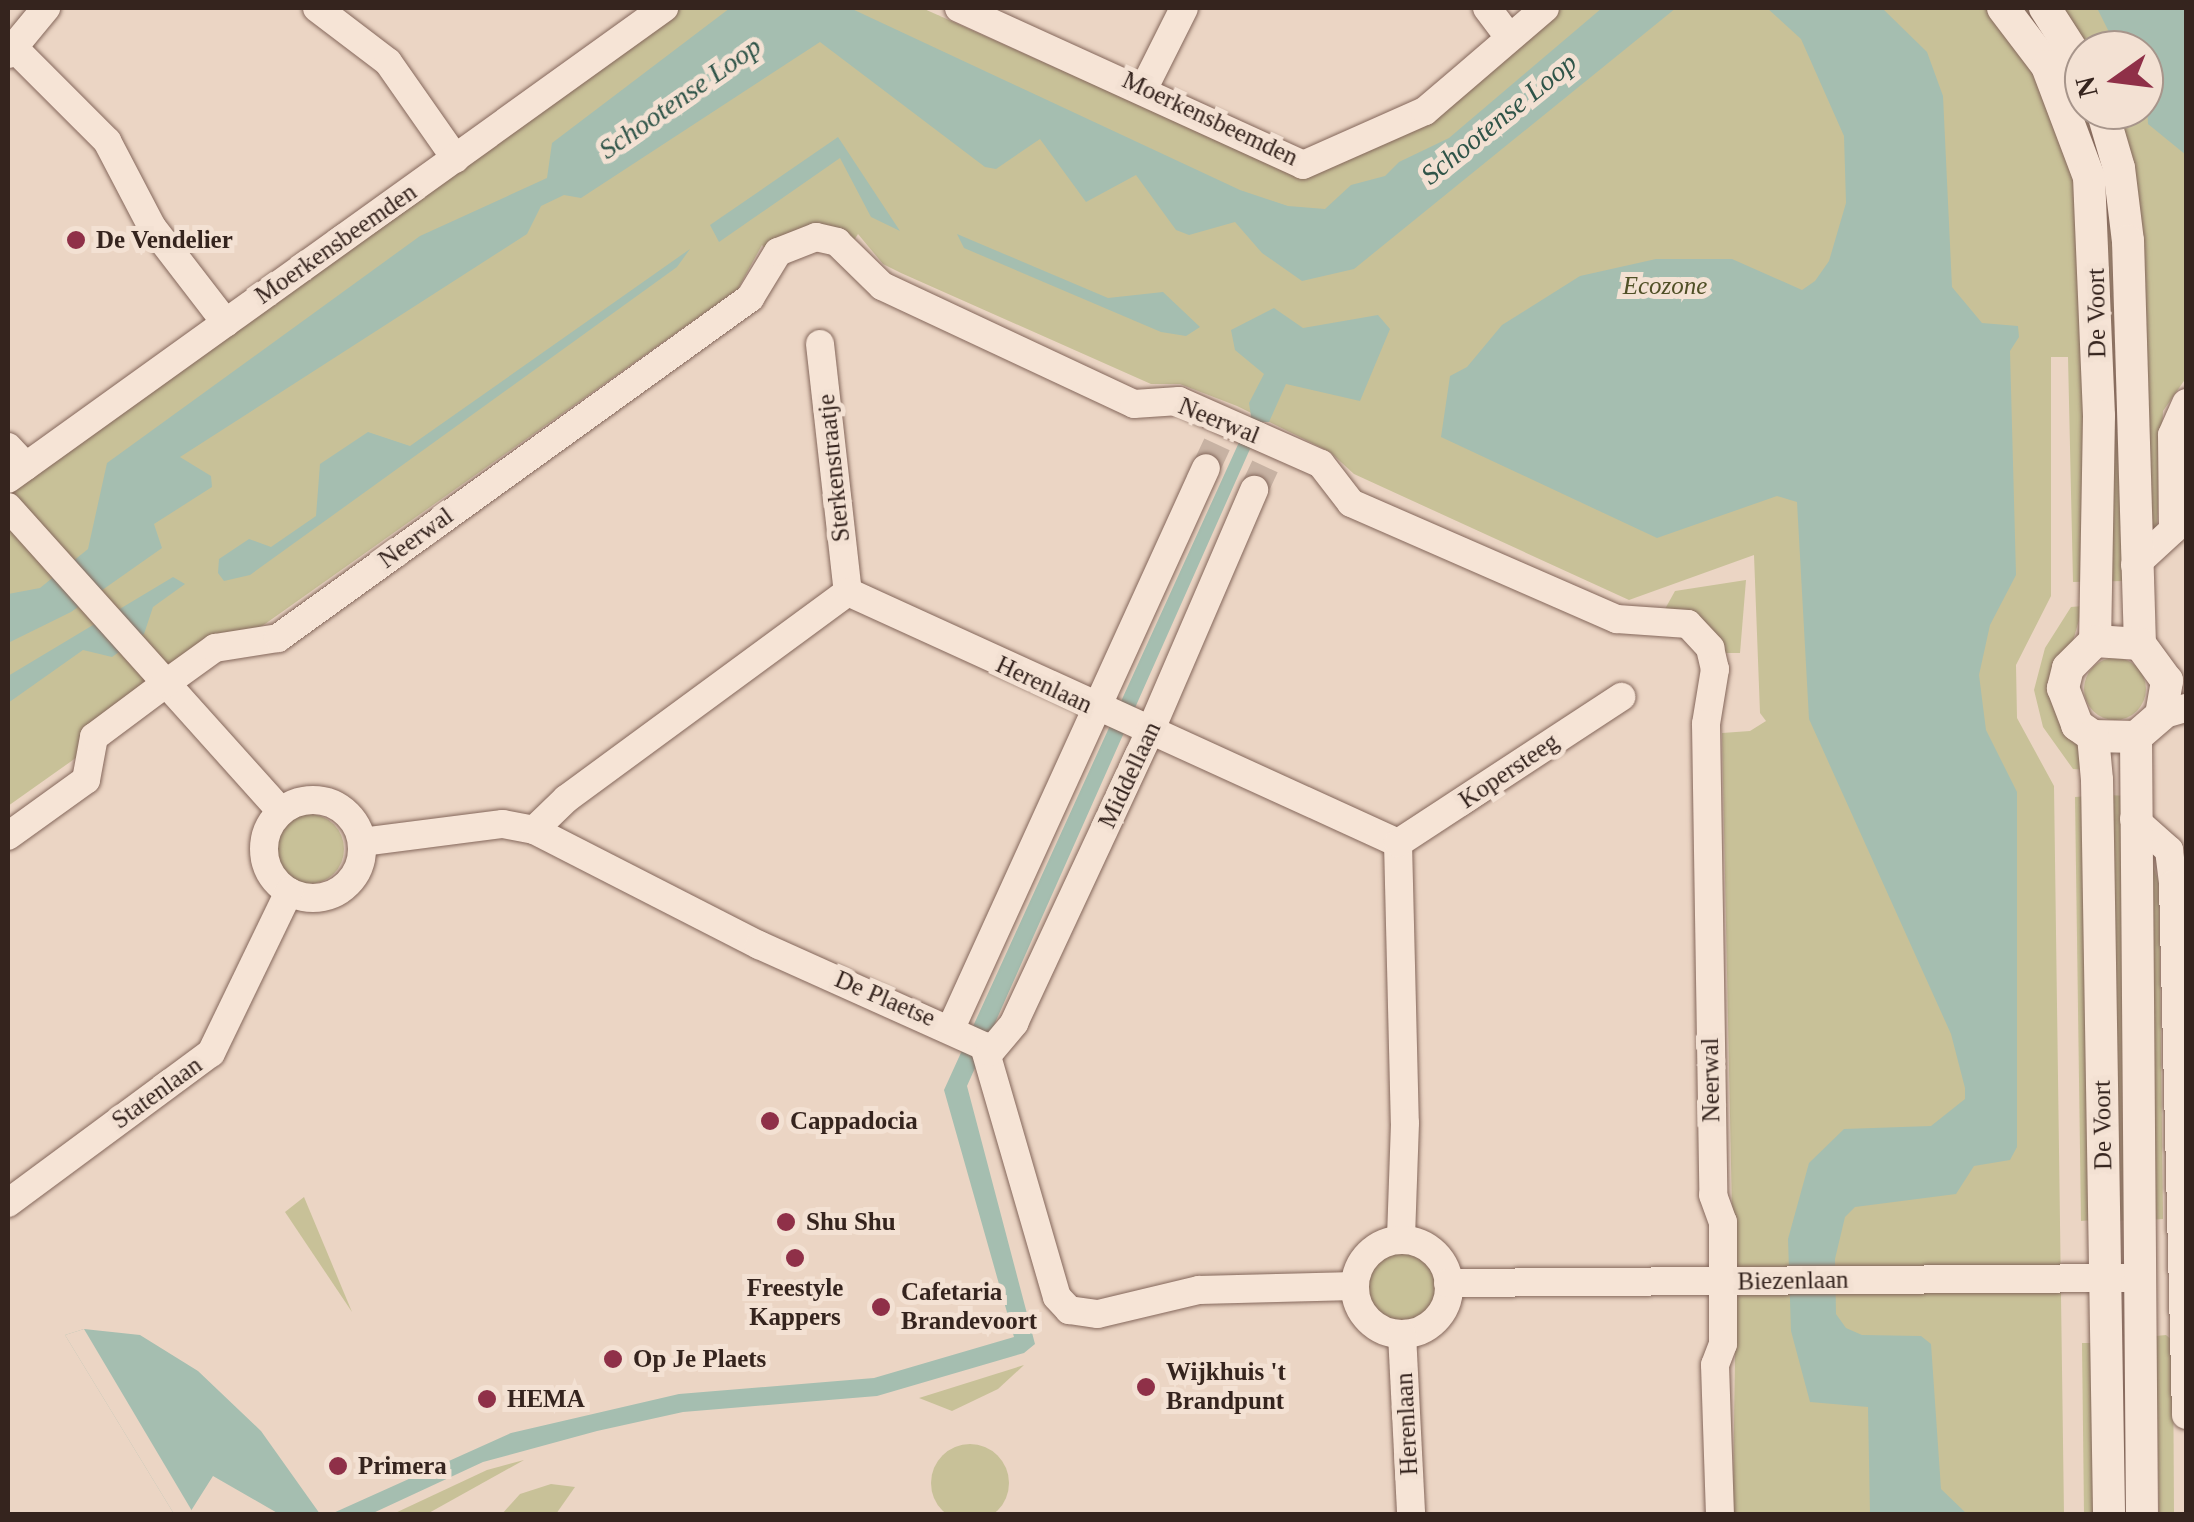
<!DOCTYPE html>
<html>
<head>
<meta charset="utf-8">
<style>
	body { margin:0 }
	#map { position:relative; width:2194px; height:1522px; overflow:hidden; background:#ebd5c4; font-family:Georgia,serif }
	div>[style] { position:absolute }
	[style*='--x'] { left:calc(var(--x)*1px); top:calc(var(--y)*1px); width:calc(var(--w)*1px); rotate:calc(var(--a)*1deg) }
	.green>* { inset:0; background:#c8c198 }
	.round { border-radius:50% }
	.water>* { inset:0; background:#a5beb0 }
	.pier>* { inset:0; background:#ebd5c4 }
	.minor-tunnel>* { height:28px; margin-top:-14px; transform-origin:0; background:repeating-linear-gradient(90deg,#c7b2a3 0 28px,transparent 0 42px) }
	.roads { filter:drop-shadow(0 0 2px #84675b) drop-shadow(0 0 2px #84675b) }
	.minor>* { height:28px; margin:-14px; padding:0 14px; transform-origin:14px; border-radius:14px; background:#f6e4d6 }
	.minor>.ring { margin:-14px; padding:0; box-sizing:content-box; background:none; border:28px solid #f6e4d6; border-radius:50% }
	.tertiary>* { height:32px; margin:-16px; padding:0 16px; transform-origin:16px; border-radius:16px; background:#f6e4d6 }
	.dots>* { width:28px; height:28px; translate:-50% -50%; box-sizing:border-box; border:5px solid #f3e1d3; border-radius:50% }
	span { translate:-50% -50%; white-space:nowrap; text-align:center; line-height:1.15; -webkit-text-stroke:10px #f3e1d3; paint-order:stroke }
	.street-label { font-size:25px; color:#35241e }
	.poi-label { font-size:25px; color:#35241e; font-weight:700 }
	.left { translate:0 -50%; text-align:left }
	.park-label { font-size:25px; color:#505026; font-style:italic }
	.water-label { font-size:28px; color:#2f5448; font-style:italic }
	.frame { position:absolute; inset:0; border:10px solid #35241e; pointer-events:none }
	.north { position:absolute; left:2064px; top:30px; width:100px; height:100px; box-sizing:border-box; background:#f3e1d3; border:2px solid #a7958b; border-radius:50%; rotate:256deg; font-size:28px; font-weight:700; line-height:40px; text-align:center; color:#35241e }
	.north::after { content:''; display:block; margin:auto; width:35px; height:45px; background:#8f3048; clip-path:polygon(50% 0,100% 100%,50% 72%,0 100%) }
</style>
</head>
<body>
<div id="map">
	<div class="green">
		<div style="clip-path:polygon(evenodd,679px 8px,922px 8px,1162px 115px,1315px 169px,1558px 8px,2186px 8px,2186px 378px,2163px 411px,2157px 527px,2124px 581px,2073px 582px,2068px 357px,2051px 357px,2051px 596px,2016px 665px,2017px 718px,2054px 786px,2064px 1514px,1726px 1514px,1733px 1499px,1735px 1355px,1722px 733px,1750px 731px,1766px 721px,1760px 713px,1754px 555px,1629px 600px,1354px 474px,1330px 452px,1237px 406px,1180px 384px,1151px 384px,901px 273px,883px 264px,858px 234px,853px 242px,767px 251px,762px 245px,738px 289px,8px 806px,8px 489px,679px 8px,2084px 50px,2144px 50px,2144px 110px,2084px 110px,2084px 50px)"></div>
		<div style="clip-path:polygon(1746px 580px,1740px 653px,1720px 653px,1665px 609px,1675px 591px)"></div>
		<div style="clip-path:polygon(2083px 606px,2073px 641px,2079px 744px,2086px 770px,2073px 769px,2043px 727px,2034px 690px,2045px 648px,2071px 607px)"></div>
		<div class="round" style="left:2084px;top:658px;width:62px;height:62px"></div>
		<div style="clip-path:polygon(2109px 795px,2126px 796px,2132px 1220px,2114px 1221px)"></div>
		<div style="clip-path:polygon(2089px 796px,2093px 1220px,2081px 1221px,2075px 797px)"></div>
		<div class="round" style="left:274px;top:814px;width:70px;height:70px"></div>
		<div style="clip-path:polygon(2152px 864px,2159px 882px,2163px 1219px,2148px 1220px)"></div>
		<div style="clip-path:polygon(304px 1197px,352px 1312px,285px 1212px)"></div>
		<div class="round" style="left:1365px;top:1250px;width:72px;height:72px"></div>
		<div style="clip-path:polygon(2166px 1335px,2173px 1341px,2174px 1514px,2159px 1514px,2156px 1336px)"></div>
		<div style="clip-path:polygon(2082px 1343px,2100px 1343px,2102px 1514px,2084px 1514px)"></div>
		<div style="clip-path:polygon(1024px 1365px,998px 1389px,952px 1411px,919px 1398px)"></div>
		<div class="round" style="left:931px;top:1444px;width:78px;height:78px"></div>
		<div style="clip-path:polygon(524px 1460px,427px 1514px,393px 1514px,487px 1470px)"></div>
		<div style="clip-path:polygon(551px 1484px,575px 1487px,556px 1514px,502px 1514px,520px 1494px)"></div>
	</div>
	<div class="water">
		<div style="clip-path:polygon(730px 8px,850px 8px,1240px 190px,1288px 206px,1325px 209px,1351px 185px,1385px 176px,1399px 162px,1449px 138px,1602px 8px,1676px 8px,1354px 269px,1302px 281px,1262px 253px,1235px 222px,1189px 235px,1176px 230px,1136px 175px,1086px 202px,1040px 139px,996px 169px,985px 167px,820px 42px,581px 198px,564px 195px,541px 206px,527px 234px,180px 457px,211px 476px,212px 487px,154px 524px,162px 548px,71px 612px,8px 643px,8px 594px,40px 588px,88px 549px,107px 463px,420px 236px,547px 178px,552px 143px)"></div>
		<div style="clip-path:polygon(1767px 8px,1882px 8px,1927px 52px,1943px 96px,1952px 287px,1982px 323px,2018px 326px,2019px 337px,2010px 351px,2016px 575px,1990px 625px,1979px 675px,1986px 730px,2017px 792px,2017px 1147px,2010px 1160px,1974px 1166px,1956px 1194px,1855px 1207px,1845px 1217px,1835px 1259px,1836px 1314px,1846px 1328px,1862px 1335px,1921px 1336px,1931px 1344px,1941px 1489px,1967px 1514px,1870px 1514px,1868px 1407px,1810px 1402px,1791px 1331px,1788px 1239px,1809px 1163px,1844px 1129px,1931px 1126px,1965px 1099px,1965px 1088px,1951px 1034px,1809px 719px,1797px 502px,1777px 496px,1657px 538px,1441px 437px,1450px 376px,1467px 367px,1502px 325px,1580px 276px,1656px 259px,1732px 259px,1802px 290px,1815px 281px,1829px 261px,1846px 203px,1844px 136px,1801px 39px)"></div>
		<div style="clip-path:polygon(2097px 8px,2186px 8px,2186px 155px,2148px 124px,2144px 50px,2118px 50px)"></div>
		<div style="clip-path:polygon(838px 137px,900px 231px,871px 217px,840px 158px,719px 242px,710px 225px)"></div>
		<div style="clip-path:polygon(957px 234px,1108px 298px,1163px 292px,1200px 327px,1186px 336px,1161px 332px,964px 248px)"></div>
		<div style="clip-path:polygon(690px 249px,677px 267px,250px 575px,224px 581px,218px 573px,219px 559px,249px 539px,271px 547px,316px 516px,320px 464px,368px 432px,410px 446px)"></div>
		<div style="clip-path:polygon(1274px 308px,1303px 328px,1378px 315px,1390px 329px,1360px 401px,1286px 384px,1269px 422px,1262px 422px,967px 1086px,1035px 1344px,1024px 1353px,877px 1396px,683px 1412px,597px 1431px,483px 1462px,371px 1514px,331px 1514px,511px 1433px,679px 1394px,874px 1378px,1014px 1337px,944px 1090px,1251px 416px,1249px 403px,1264px 374px,1235px 350px,1231px 330px)"></div>
		<div style="clip-path:polygon(173px 577px,185px 584px,153px 607px,144px 634px,112px 657px,83px 650px,8px 703px,8px 676px)"></div>
		<div style="clip-path:polygon(84px 1329px,140px 1335px,198px 1371px,261px 1431px,320px 1514px,279px 1514px,213px 1476px,189px 1514px,174px 1514px,65px 1335px)"></div>
	</div>
	<div class="pier">
		<div style="clip-path:polygon(84px 1329px,192px 1511px,189px 1514px,174px 1514px,65px 1335px)"></div>
	</div>
	<div class="minor-tunnel">
		<div style="--x:1206;--y:468;--w:26;--a:-65"></div>
		<div style="--x:1254;--y:490;--w:26;--a:-65"></div>
	</div>
	<div class="roads">
		<div class="minor">
			<div style="--x:317;--y:8;--w:89;--a:37.3"></div>
			<div style="--x:388;--y:62;--w:118;--a:55"></div>
			<div style="--x:959;--y:8;--w:378;--a:24.5"></div>
			<div style="--x:1303;--y:165;--w:133;--a:-23.9"></div>
			<div style="--x:1425;--y:111;--w:158;--a:-40.6"></div>
			<div style="--x:1487;--y:8;--w:36;--a:53"></div>
			<div style="--x:14;--y:48;--w:132;--a:45"></div>
			<div style="--x:107;--y:141;--w:97;--a:62.4"></div>
			<div style="--x:152;--y:227;--w:121;--a:52.4"></div>
			<div style="--x:8;--y:54;--w:60;--a:-50.4"></div>
			<div style="--x:1144;--y:88;--w:89;--a:-63.4"></div>
			<div style="--x:820;--y:344;--w:250;--a:83.6"></div>
			<div style="--x:8;--y:447;--w:26;--a:47"></div>
			<div style="--x:8;--y:479;--w:808;--a:-35.68"></div>
			<div style="--x:8;--y:507;--w:409;--a:48.1"></div>
			<div style="--x:2135;--y:565;--w:52;--a:-42.6"></div>
			<div style="--x:2173;--y:530;--w:95;--a:-90.6"></div>
			<div style="--x:2172;--y:435;--w:35;--a:-66"></div>
			<div style="--x:2161;--y:715;--w:26;--a:-16"></div>
			<div class="ring" style="left:264px;top:800px;width:70px;height:70px"></div>
			<div style="--x:2134;--y:819;--w:47;--a:41.5"></div>
			<div style="--x:2169;--y:850;--w:34;--a:83"></div>
			<div style="--x:2173;--y:884;--w:531;--a:88.6"></div>
			<div style="--x:534;--y:830;--w:253;--a:27.1"></div>
			<div style="--x:759;--y:945;--w:247;--a:24.2"></div>
			<div style="--x:984;--y:1046;--w:261;--a:73.8"></div>
			<div style="--x:1057;--y:1297;--w:18;--a:47"></div>
			<div style="--x:1069;--y:1310;--w:29;--a:8"></div>
			<div style="--x:1098;--y:1314;--w:104;--a:-13.4"></div>
			<div style="--x:1199;--y:1290;--w:156;--a:-1.5"></div>
			<div style="--x:8;--y:836;--w:96;--a:-35.7"></div>
			<div style="--x:86;--y:780;--w:44;--a:-79.5"></div>
			<div style="--x:94;--y:737;--w:89;--a:-36.7"></div>
			<div style="--x:165;--y:684;--w:62;--a:-35.8"></div>
			<div style="--x:215;--y:648;--w:64;--a:-9"></div>
			<div style="--x:278;--y:638;--w:582;--a:-35.77"></div>
			<div style="--x:750;--y:298;--w:54;--a:-58.7"></div>
			<div style="--x:778;--y:252;--w:41;--a:-21.5"></div>
			<div style="--x:816;--y:237;--w:22;--a:13"></div>
			<div style="--x:837;--y:242;--w:63;--a:44.4"></div>
			<div style="--x:882;--y:286;--w:278;--a:25.1"></div>
			<div style="--x:1134;--y:404;--w:45;--a:-3.8"></div>
			<div style="--x:1179;--y:401;--w:155;--a:23.9"></div>
			<div style="--x:1321;--y:464;--w:49;--a:52.4"></div>
			<div style="--x:1351;--y:503;--w:290;--a:23.6"></div>
			<div style="--x:1617;--y:619;--w:71;--a:4"></div>
			<div style="--x:1688;--y:624;--w:33;--a:47"></div>
			<div style="--x:1710;--y:648;--w:22;--a:77"></div>
			<div style="--x:1715;--y:669;--w:56;--a:99.3"></div>
			<div style="--x:1706;--y:724;--w:471;--a:89.1"></div>
			<div style="--x:1713;--y:1195;--w:29;--a:70"></div>
			<div style="--x:1723;--y:1222;--w:122;--a:90"></div>
			<div style="--x:1723;--y:1344;--w:22;--a:111"></div>
			<div style="--x:1715;--y:1365;--w:149;--a:88.1"></div>
			<div style="--x:362;--y:842;--w:142;--a:-7.3"></div>
			<div style="--x:503;--y:824;--w:32;--a:11"></div>
			<div style="--x:534;--y:830;--w:45;--a:-44.1"></div>
			<div style="--x:566;--y:799;--w:350;--a:-36.3"></div>
			<div style="--x:848;--y:592;--w:605;--a:24.53"></div>
			<div style="--x:1398;--y:843;--w:280;--a:88.6"></div>
			<div style="--x:1405;--y:1123;--w:117;--a:92"></div>
			<div style="--x:1398;--y:843;--w:267;--a:-33.2"></div>
			<div style="--x:951;--y:1028;--w:615;--a:-65.52"></div>
			<div style="--x:990;--y:1052;--w:38;--a:-50"></div>
			<div style="--x:1014;--y:1023;--w:319;--a:-65"></div>
			<div style="--x:1149;--y:734;--w:266;--a:-66.7"></div>
			<div style="--x:8;--y:1203;--w:252;--a:-36.5"></div>
			<div style="--x:211;--y:1053;--w:179;--a:-64.2"></div>
			<div class="ring" style="left:1355px;top:1240px;width:66px;height:66px"></div>
			<div style="--x:1448;--y:1283;--w:690;--a:-0.42"></div>
			<div style="--x:1402;--y:1334;--w:180;--a:87.1"></div>
		</div>
		<div class="tertiary">
			<div style="--x:2003;--y:8;--w:73;--a:52.8"></div>
			<div style="--x:2047;--y:66;--w:119;--a:69.3"></div>
			<div style="--x:2089;--y:177;--w:239;--a:87.6"></div>
			<div style="--x:2099;--y:416;--w:225;--a:91"></div>
			<div style="--x:2045;--y:8;--w:72;--a:57.4"></div>
			<div style="--x:2102;--y:110;--w:60;--a:73.7"></div>
			<div style="--x:2119;--y:168;--w:74;--a:83"></div>
			<div style="--x:2128;--y:241;--w:403;--a:88.3"></div>
			<div style="--x:2093;--y:736;--w:43;--a:1.3"></div>
			<div style="--x:2136;--y:737;--w:33;--a:-41"></div>
			<div style="--x:2161;--y:715;--w:35;--a:-80"></div>
			<div style="--x:2167;--y:681;--w:46;--a:-126.1"></div>
			<div style="--x:2140;--y:644;--w:45;--a:-176.2"></div>
			<div style="--x:2095;--y:641;--w:38;--a:135"></div>
			<div style="--x:2068;--y:668;--w:21;--a:104"></div>
			<div style="--x:2063;--y:688;--w:40;--a:69"></div>
			<div style="--x:2077;--y:725;--w:19;--a:35"></div>
			<div style="--x:2093;--y:736;--w:44;--a:84.8"></div>
			<div style="--x:2097;--y:780;--w:734;--a:89.06"></div>
			<div style="--x:2136;--y:737;--w:777;--a:89.56"></div>
		</div>
	</div>
	<div class="dots">
		<div style="left:76px;top:240px;background:#8f3048"></div>
		<div style="left:770px;top:1121px;background:#8f3048"></div>
		<div style="left:786px;top:1222px;background:#8f3048"></div>
		<div style="left:795px;top:1258px;background:#8f3048"></div>
		<div style="left:881px;top:1307px;background:#8f3048"></div>
		<div style="left:613px;top:1359px;background:#8f3048"></div>
		<div style="left:1146px;top:1387px;background:#8f3048"></div>
		<div style="left:487px;top:1399px;background:#8f3048"></div>
		<div style="left:338px;top:1466px;background:#8f3048"></div>
	</div>
	<div class="street-label">
		<span style="left:1210px;top:119px;rotate:25deg">Moerkensbeemden</span>
		<span style="left:336px;top:244px;rotate:-35deg">Moerkensbeemden</span>
		<span style="left:2097px;top:313px;rotate:-91deg">De Voort</span>
		<span style="left:1219px;top:421px;rotate:22deg">Neerwal</span>
		<span style="left:834px;top:468px;rotate:-96deg">Sterkenstraatje</span>
		<span style="left:416px;top:538px;rotate:-36deg">Neerwal</span>
		<span style="left:1044px;top:685px;rotate:25deg">Herenlaan</span>
		<span style="left:1509px;top:771px;rotate:-34deg">Kopersteeg</span>
		<span style="left:1130px;top:775px;rotate:-65deg">Middellaan</span>
		<span style="left:885px;top:999px;rotate:23deg">De Plaetse</span>
		<span style="left:1711px;top:1080px;rotate:-91deg">Neerwal</span>
		<span style="left:157px;top:1093px;rotate:-36deg">Statenlaan</span>
		<span style="left:2103px;top:1125px;rotate:-91deg">De Voort</span>
		<span style="left:1793px;top:1281px;rotate:-1deg">Biezenlaan</span>
		<span style="left:1407px;top:1424px;rotate:-93deg">Herenlaan</span>
	</div>
	<div class="poi-label">
		<span class="left" style="left:96px;top:240px">De Vendelier</span>
		<span class="left" style="left:790px;top:1121px">Cappadocia</span>
		<span class="left" style="left:806px;top:1222px">Shu Shu</span>
		<span style="left:795px;top:1303px">Freestyle<br>Kappers</span>
		<span class="left" style="left:901px;top:1307px">Cafetaria<br>Brandevoort</span>
		<span class="left" style="left:633px;top:1359px">Op Je Plaets</span>
		<span class="left" style="left:1166px;top:1387px">Wijkhuis 't<br>Brandpunt</span>
		<span class="left" style="left:507px;top:1399px">HEMA</span>
		<span class="left" style="left:358px;top:1466px">Primera</span>
	</div>
	<div class="park-label">
		<span style="left:1665px;top:286px">Ecozone</span>
	</div>
	<div class="water-label">
		<span style="left:680px;top:98px;rotate:-35deg">Schootense Loop</span>
		<span style="left:1499px;top:119px;rotate:-39deg">Schootense Loop</span>
	</div>
	<div class="frame"></div>
	<div class="north">N</div>
</div>
</body>
</html>
